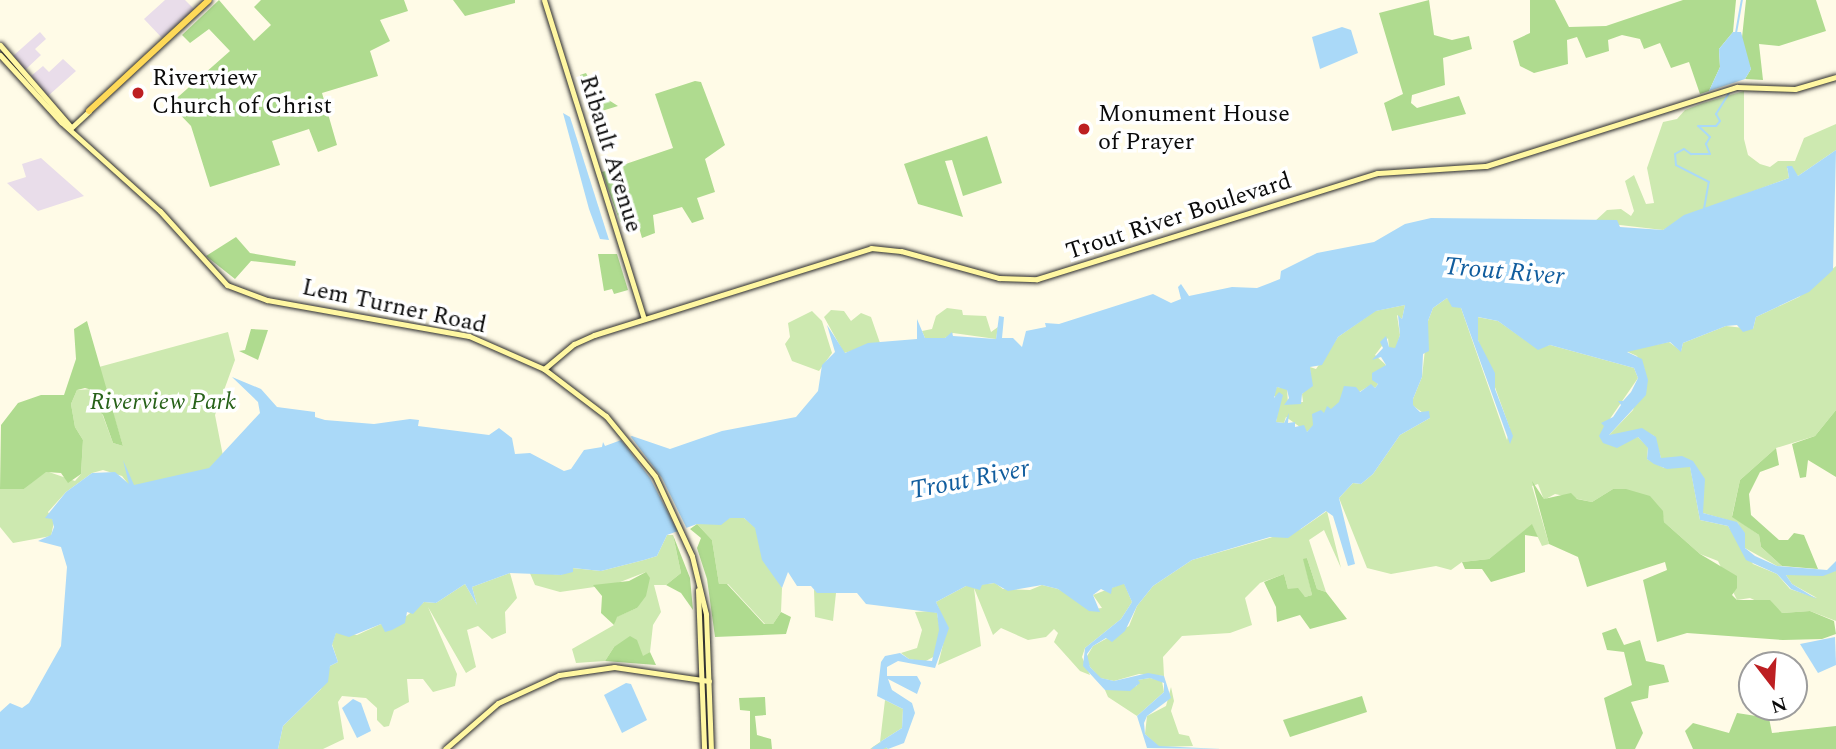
<!DOCTYPE html>
<html>
<head>
<meta charset="utf-8">
<style>
	body { margin:0 }
	#map { position:relative; width:1836px; height:749px; overflow:hidden; background:#fffbe7; font-family:Spectral,serif }
	div>[style] { position:absolute }
	[style*='--x'] { left:calc(var(--x)*1px); top:calc(var(--y)*1px); width:calc(var(--w)*1px); rotate:calc(var(--a)*1deg) }
	.industrial>* { inset:0; background:#e9ddea }
	.green>* { inset:0; background:#cde9b0 }
	.forest>* { inset:0; background:#afdb8f }
	.water>* { inset:0; background:#aad9f8 }
	.pier>* { inset:0; background:#fffbe7 }
	.stream>* { height:2px; margin:-1px; padding:0 1px; transform-origin:1px; border-radius:1px; background:#aad9f8 }
	.river>* { height:7px; margin:-3.5px; padding:0 3.5px; transform-origin:3.5px; border-radius:3.5px; background:#aad9f8 }
	.roads { filter:drop-shadow(0 0 2px #2c2c2c) drop-shadow(0 0 2px #2c2c2c) }
	.secondary>* { height:5px; margin:-2.5px; padding:0 2.5px; transform-origin:2.5px; border-radius:2.5px; background:#fff7a2 }
	.primary>* { height:6px; margin:-3px; padding:0 3px; transform-origin:3px; border-radius:3px; background:#fed958 }
	.dots>* { width:19px; height:19px; translate:-50% -50%; box-sizing:border-box; border:4px solid #fff; border-radius:50% }
	span { translate:-50% -50%; white-space:nowrap; text-align:center; line-height:1.15; -webkit-text-stroke:7px #fff; paint-order:stroke }
	.poi-label { font-size:24px; color:#0a0a0a }
	.left { translate:0 -50%; text-align:left }
	.street-label { font-size:24px; color:#0a0a0a }
	.park-label { font-size:24px; color:#276219; font-style:italic }
	.water-label { font-size:26px; color:#115d9e; font-style:italic }
	.north { position:absolute; left:1738px; top:651px; width:70px; height:70px; box-sizing:border-box; background:#fff; border:2px solid #9d9d9d; border-radius:50%; rotate:163deg; font-size:19px; font-weight:700; line-height:28px; text-align:center; color:#0a0a0a }
	.north::after { content:''; display:block; margin:auto; width:24px; height:32px; background:#bd1f22; clip-path:polygon(50% 0,100% 100%,50% 72%,0 100%) }
</style>
</head>
<body>
<div id="map">
	<div class="industrial">
		<div style="clip-path:polygon(165px 0,185px 0,194px 9px,162px 38px,144px 19px)"></div>
		<div style="clip-path:polygon(40px 32px,46px 39px,35px 49px,41px 55px,25px 70px,13px 56px)"></div>
		<div style="clip-path:polygon(63px 59px,76px 71px,48px 96px,31px 76px,43px 66px,49px 72px)"></div>
		<div style="clip-path:polygon(41px 158px,59px 174px,84px 196px,38px 211px,7px 183px,26px 177px,22px 164px)"></div>
	</div>
	<div class="green">
		<div style="clip-path:polygon(1744px 91px,1744px 139px,1748px 155px,1760px 164px,1770px 167px,1778px 161px,1795px 161px,1804px 138px,1836px 124px,1836px 150px,1798px 176px,1787px 166px,1789px 178px,1698px 212px,1663px 230px,1594px 222px,1607px 210px,1621px 209px,1631px 216px,1634px 211px,1625px 181px,1634px 175px,1646px 204px,1654px 203px,1647px 168px,1663px 122px,1677px 119px,1685px 110px,1703px 103px)"></div>
		<div style="clip-path:polygon(1836px 266px,1836px 410px,1815px 436px,1776px 448px,1740px 480px,1732px 516px,1759px 535px,1761px 547px,1782px 566px,1777px 566px,1745px 548px,1738px 523px,1703px 513px,1703px 478px,1688px 459px,1661px 458px,1654px 436px,1648px 433px,1609px 435px,1633px 410px,1645px 370px,1637px 356px,1626px 351px,1669px 342px,1681px 351px,1683px 343px,1726px 326px,1753px 329px,1756px 317px,1799px 297px)"></div>
		<div style="clip-path:polygon(1447px 298px,1461px 308px,1507px 440px,1510px 429px,1478px 340px,1477px 317px,1498px 321px,1537px 348px,1550px 345px,1634px 368px,1638px 378px,1605px 426px,1603px 443px,1638px 437px,1648px 447px,1647px 459px,1664px 468px,1690px 466px,1700px 520px,1728px 526px,1753px 564px,1777px 574px,1790px 589px,1817px 598px,1792px 584px,1786px 575px,1836px 571px,1836px 621px,1810px 611px,1782px 613px,1750px 598px,1737px 600px,1718px 561px,1700px 554px,1664px 522px,1662px 511px,1613px 489px,1592px 502px,1555px 494px,1544px 500px,1538px 484px,1532px 486px,1549px 544px,1542px 546px,1532px 525px,1489px 559px,1462px 562px,1451px 570px,1436px 566px,1391px 574px,1367px 568px,1339px 498px,1353px 483px,1361px 484px,1373px 474px,1400px 435px,1430px 418px,1412px 405px,1413px 399px,1422px 377px,1428px 321px,1433px 308px)"></div>
		<div style="clip-path:polygon(1405px 305px,1402px 319px,1397px 315px,1400px 335px,1396px 348px,1389px 348px,1388px 338px,1375px 355px,1386px 365px,1373px 378px,1378px 384px,1375px 388px,1371px 385px,1359px 392px,1347px 387px,1340px 402px,1307px 432px,1286px 417px,1284px 423px,1276px 422px,1280px 399px,1272px 395px,1277px 387px,1287px 389px,1288px 403px,1303px 402px,1302px 394px,1311px 384px,1310px 367px,1316px 369px,1338px 337px,1375px 311px)"></div>
		<div style="clip-path:polygon(947px 308px,962px 310px,963px 315px,986px 316px,991px 332px,998px 327px,996px 339px,953px 333px,945px 338px,925px 338px,922px 331px,932px 329px,936px 316px)"></div>
		<div style="clip-path:polygon(831px 310px,844px 311px,851px 321px,861px 313px,871px 317px,880px 343px,844px 353px,824px 317px)"></div>
		<div style="clip-path:polygon(812px 311px,822px 321px,832px 353px,819px 371px,792px 361px,785px 344px,790px 337px,788px 323px)"></div>
		<div style="clip-path:polygon(228px 332px,235px 360px,215px 415px,223px 456px,209px 469px,141px 485px,129px 485px,122px 476px,103px 470px,92px 473px,66px 492px,48px 512px,54px 522px,51px 536px,13px 543px,0 527px,0 489px,24px 489px,46px 471px,75px 481px,81px 474px,83px 440px,75px 427px,71px 404px,77px 390px,93px 389px,113px 443px,123px 446px,99px 367px)"></div>
		<div style="clip-path:polygon(1327px 511px,1341px 568px,1324px 530px,1309px 540px,1326px 592px,1317px 589px,1307px 558px,1304px 560px,1312px 595px,1305px 597px,1288px 589px,1284px 574px,1260px 583px,1245px 598px,1252px 625px,1230px 633px,1182px 636px,1163px 657px,1164px 676px,1139px 674px,1114px 681px,1100px 678px,1090px 667px,1086px 658px,1093px 646px,1129px 626px,1137px 606px,1153px 586px,1192px 560px,1301px 529px)"></div>
		<div style="clip-path:polygon(730px 518px,744px 518px,755px 527px,782px 588px,781px 612px,773px 624px,765px 624px,728px 584px,719px 584px,712px 540px,697px 524px)"></div>
		<div style="clip-path:polygon(667px 535px,673px 535px,681px 573px,666px 585px,654px 585px,661px 612px,653px 625px,650px 652px,643px 657px,637px 650px,614px 647px,605px 661px,576px 663px,572px 649px,614px 625px,616px 617px,637px 608px,646px 572px,615px 584px,560px 592px,535px 585px,529px 571px,561px 575px,572px 568px,601px 571px,644px 560px,657px 556px)"></div>
		<div style="clip-path:polygon(510px 573px,517px 598px,505px 612px,506px 633px,492px 639px,478px 626px,467px 630px,476px 667px,466px 673px,428px 607px,457px 674px,455px 686px,433px 692px,423px 679px,407px 679px,409px 702px,394px 710px,389px 726px,384px 727px,377px 720px,377px 708px,366px 698px,342px 696px,338px 702px,344px 739px,323px 749px,278px 749px,283px 726px,321px 689px,330px 666px,338px 662px,332px 644px,336px 632px,357px 635px,381px 624px,394px 626px,424px 602px,436px 603px,465px 584px,477px 605px,472px 587px)"></div>
		<div style="clip-path:polygon(995px 583px,1003px 589px,1030px 590px,1042px 585px,1058px 589px,1094px 609px,1102px 608px,1093px 595px,1124px 583px,1132px 602px,1121px 619px,1085px 648px,1082px 657px,1090px 675px,1080px 671px,1054px 642px,1058px 633px,1054px 629px,1046px 637px,1028px 640px,1001px 628px,993px 635px,974px 588px,981px 646px,938px 665px,947px 628px,936px 602px,966px 586px)"></div>
		<div style="clip-path:polygon(814px 590px,836px 593px,833px 621px,815px 617px)"></div>
		<div style="clip-path:polygon(931px 611px,937px 613px,940px 630px,935px 656px,924px 662px,909px 659px,901px 653px,917px 648px,922px 630px,915px 612px)"></div>
		<div style="clip-path:polygon(1150px 678px,1162px 681px,1164px 692px,1137px 716px,1108px 697px,1105px 690px,1137px 686px,1137px 680px)"></div>
		<div style="clip-path:polygon(1171px 687px,1174px 701px,1171px 711px,1179px 734px,1189px 736px,1193px 746px,1159px 747px,1145px 734px,1147px 716px,1166px 706px)"></div>
		<div style="clip-path:polygon(885px 700px,903px 709px,902px 728px,880px 742px,888px 749px,870px 749px,880px 742px)"></div>
	</div>
	<div class="forest">
		<div style="clip-path:polygon(219px 0,254px 41px,271px 25px,254px 7px,261px 0,404px 0,408px 11px,380px 20px,390px 41px,370px 51px,378px 76px,322px 93px,337px 145px,318px 152px,309px 129px,272px 141px,280px 165px,210px 187px,191px 126px,170px 104px,230px 51px,209px 29px,190px 43px,182px 35px)"></div>
		<div style="clip-path:polygon(453px 0,515px 0,515px 3px,465px 16px)"></div>
		<div style="clip-path:polygon(1429px 0,1434px 35px,1452px 40px,1469px 36px,1472px 49px,1443px 58px,1445px 85px,1412px 95px,1411px 103px,1417px 108px,1459px 96px,1466px 114px,1392px 131px,1384px 103px,1403px 94px,1379px 13px)"></div>
		<div style="clip-path:polygon(1530px 0,1555px 0,1569px 27px,1606px 26px,1683px 0,1736px 0,1733px 32px,1719px 49px,1720px 67px,1709px 91px,1700px 94px,1689px 62px,1671px 68px,1660px 43px,1644px 49px,1640px 39px,1622px 35px,1608px 40px,1609px 51px,1586px 58px,1577px 37px,1567px 40px,1568px 64px,1534px 73px,1520px 66px,1513px 41px,1530px 33px)"></div>
		<div style="clip-path:polygon(1746px 0,1816px 0,1826px 31px,1779px 46px,1759px 44px,1763px 80px,1745px 79px,1751px 69px,1741px 47px)"></div>
		<div style="clip-path:polygon(586px 73px,596px 92px,618px 106px,592px 114px,580px 75px)"></div>
		<div style="clip-path:polygon(695px 81px,701px 82px,725px 145px,705px 159px,715px 192px,697px 198px,704px 219px,692px 223px,682px 207px,653px 215px,655px 233px,642px 238px,636px 217px,620px 222px,602px 172px,673px 148px,655px 94px)"></div>
		<div style="clip-path:polygon(987px 136px,1002px 183px,963px 196px,952px 160px,945px 161px,963px 217px,918px 204px,904px 164px)"></div>
		<div style="clip-path:polygon(236px 237px,250px 253px,296px 261px,295px 266px,251px 261px,235px 279px,206px 256px)"></div>
		<div style="clip-path:polygon(598px 254px,617px 254px,628px 290px,614px 294px,612px 289px,604px 291px)"></div>
		<div style="clip-path:polygon(87px 321px,123px 446px,113px 443px,103px 415px,90px 400px,92px 390px,85px 388px,77px 390px,71px 404px,75px 427px,83px 440px,81px 474px,68px 483px,61px 473px,46px 472px,24px 489px,0 489px,1px 425px,18px 403px,41px 395px,64px 395px,76px 359px,74px 329px)"></div>
		<div style="clip-path:polygon(251px 329px,268px 330px,258px 360px,239px 351px,245px 350px)"></div>
		<div style="clip-path:polygon(1836px 410px,1836px 477px,1808px 460px,1806px 477px,1800px 478px,1792px 444px,1815px 436px)"></div>
		<div style="clip-path:polygon(1776px 448px,1779px 465px,1760px 472px,1749px 494px,1751px 515px,1779px 540px,1788px 540px,1794px 533px,1804px 535px,1818px 569px,1782px 566px,1761px 547px,1759px 535px,1732px 517px,1740px 480px)"></div>
		<div style="clip-path:polygon(1532px 481px,1544px 499px,1571px 493px,1577px 499px,1592px 502px,1613px 489px,1626px 489px,1650px 496px,1663px 511px,1664px 522px,1700px 554px,1737px 576px,1737px 588px,1732px 595px,1737px 600px,1770px 600px,1782px 613px,1810px 611px,1834px 621px,1836px 634px,1822px 639px,1783px 640px,1687px 633px,1657px 642px,1643px 580px,1667px 570px,1665px 562px,1587px 587px,1578px 557px,1549px 544px)"></div>
		<div style="clip-path:polygon(697px 524px,712px 540px,719px 584px,727px 584px,764px 624px,773px 624px,781px 612px,791px 617px,786px 634px,715px 637px,707px 579px,697px 548px,701px 538px,690px 529px)"></div>
		<div style="clip-path:polygon(1532px 524px,1538px 537px,1525px 535px,1525px 572px,1491px 582px,1482px 569px,1465px 569px,1462px 562px,1489px 559px)"></div>
		<div style="clip-path:polygon(673px 535px,690px 578px,693px 610px,681px 593px,666px 585px,681px 573px)"></div>
		<div style="clip-path:polygon(1307px 558px,1317px 589px,1326px 592px,1347px 619px,1310px 629px,1300px 615px,1277px 622px,1276px 607px,1264px 582px,1284px 574px,1288px 589px,1298px 588px,1305px 597px,1312px 595px,1303px 559px)"></div>
		<div style="clip-path:polygon(646px 572px,650px 578px,646px 596px,637px 608px,617px 617px,614px 625px,601px 613px,602px 596px,593px 585px,629px 581px)"></div>
		<div style="clip-path:polygon(1616px 628px,1624px 645px,1640px 640px,1646px 661px,1664px 665px,1669px 682px,1649px 686px,1648px 698px,1631px 702px,1643px 733px,1635px 749px,1616px 749px,1604px 698px,1632px 685px,1624px 652px,1607px 650px,1602px 633px)"></div>
		<div style="clip-path:polygon(630px 636px,637px 640px,643px 656px,650px 652px,656px 665px,605px 661px,614px 647px)"></div>
		<div style="clip-path:polygon(1362px 696px,1367px 712px,1290px 737px,1283px 720px)"></div>
		<div style="clip-path:polygon(765px 697px,766px 715px,755px 716px,757px 735px,771px 739px,772px 749px,750px 749px,750px 711px,740px 710px,739px 698px)"></div>
		<div style="clip-path:polygon(1737px 713px,1769px 718px,1772px 733px,1836px 726px,1836px 749px,1693px 749px,1685px 731px,1693px 723px,1729px 733px)"></div>
	</div>
	<div class="water">
		<div style="clip-path:polygon(1342px 27px,1351px 30px,1358px 53px,1320px 69px,1312px 37px)"></div>
		<div style="clip-path:polygon(1733px 32px,1741px 32px,1751px 69px,1745px 79px,1709px 91px,1720px 67px,1719px 49px)"></div>
		<div style="clip-path:polygon(563px 113px,570px 117px,609px 240px,600px 239px,589px 209px)"></div>
		<div style="clip-path:polygon(evenodd,1836px 150px,1833px 270px,1809px 292px,1756px 317px,1753px 329px,1743px 332px,1737px 325px,1726px 326px,1683px 343px,1681px 352px,1670px 342px,1627px 352px,1642px 359px,1648px 380px,1646px 395px,1609px 435px,1642px 428px,1656px 437px,1661px 458px,1682px 456px,1693px 461px,1705px 479px,1703px 513px,1737px 522px,1745px 533px,1745px 548px,1755px 556px,1777px 566px,1827px 570px,1836px 561px,1836px 571px,1823px 576px,1786px 575px,1792px 584px,1817px 599px,1791px 589px,1777px 574px,1746px 560px,1728px 526px,1700px 520px,1690px 467px,1667px 469px,1654px 464px,1647px 459px,1648px 448px,1638px 437px,1617px 448px,1603px 443px,1599px 436px,1604px 426px,1601px 423px,1613px 417px,1621px 405px,1618px 401px,1623px 401px,1631px 392px,1638px 378px,1634px 368px,1550px 345px,1538px 350px,1498px 321px,1478px 317px,1478px 340px,1495px 373px,1495px 389px,1513px 436px,1510px 444px,1461px 308px,1452px 307px,1447px 298px,1433px 308px,1428px 321px,1429px 351px,1423px 354px,1422px 377px,1413px 399px,1413px 405px,1420px 412px,1429px 411px,1430px 418px,1400px 435px,1373px 474px,1361px 484px,1353px 483px,1339px 498px,1355px 564px,1348px 566px,1333px 516px,1326px 511px,1288px 538px,1270px 537px,1192px 560px,1153px 586px,1137px 606px,1125px 631px,1112px 642px,1106px 638px,1093px 646px,1087px 654px,1090px 667px,1101px 678px,1114px 681px,1148px 673px,1164px 676px,1171px 698px,1147px 716px,1144px 723px,1145px 734px,1159px 746px,1222px 749px,1147px 748px,1137px 716px,1164px 692px,1164px 683px,1150px 678px,1138px 680px,1140px 683px,1130px 691px,1105px 690px,1083px 666px,1085px 648px,1121px 619px,1132px 602px,1124px 584px,1112px 588px,1111px 594px,1101px 589px,1093px 595px,1100px 612px,1089px 611px,1058px 589px,1042px 585px,1008px 591px,994px 583px,982px 585px,980px 590px,966px 586px,936px 602px,949px 628px,935px 668px,898px 661px,887px 667px,887px 676px,917px 676px,921px 683px,917px 694px,888px 679px,892px 690px,912px 703px,915px 713px,904px 743px,888px 749px,880px 742px,902px 728px,903px 709px,877px 696px,881px 662px,885px 656px,900px 653px,909px 659px,932px 661px,939px 630px,937px 613px,866px 604px,857px 593px,817px 593px,811px 586px,797px 586px,788px 572px,782px 588px,762px 560px,755px 528px,744px 518px,730px 518px,721px 525px,697px 524px,667px 535px,657px 556px,644px 560px,601px 571px,573px 568px,573px 572px,561px 575px,510px 573px,472px 587px,477px 605px,465px 584px,436px 603px,424px 602px,413px 614px,407px 612px,405px 623px,392px 630px,385px 632px,381px 624px,349px 637px,336px 633px,332px 645px,338px 662px,330px 666px,328px 682px,283px 726px,278px 749px,0 749px,0 712px,10px 703px,22px 708px,29px 703px,61px 646px,67px 567px,61px 547px,38px 541px,51px 535px,54px 527px,52px 519px,45px 518px,66px 492px,92px 473px,115px 472px,129px 484px,123px 460px,134px 485px,209px 468px,260px 413px,258px 402px,232px 377px,261px 389px,277px 407px,315px 412px,315px 417px,325px 420px,374px 424px,410px 419px,419px 420px,418px 426px,489px 435px,499px 428px,512px 438px,515px 454px,530px 453px,564px 471px,571px 469px,584px 450px,602px 447px,603px 442px,605px 446px,632px 436px,670px 449px,722px 431px,796px 417px,818px 391px,822px 365px,835px 352px,827px 325px,845px 353px,868px 343px,917px 339px,917px 319px,925px 338px,945px 338px,952px 332px,953px 336px,996px 339px,999px 316px,1004px 317px,1002px 338px,1013px 338px,1022px 347px,1026px 331px,1046px 327px,1045px 323px,1059px 324px,1153px 294px,1171px 303px,1181px 299px,1178px 287px,1181px 284px,1189px 296px,1232px 287px,1257px 288px,1280px 279px,1281px 271px,1317px 253px,1374px 242px,1405px 224px,1431px 218px,1617px 220px,1620px 227px,1663px 230px,1684px 215px,1789px 178px,1787px 166px,1792px 166px,1798px 176px,1836px 150px,1405px 305px,1402px 319px,1398px 315px,1400px 335px,1395px 348px,1389px 347px,1386px 336px,1380px 342px,1383px 348px,1372px 360px,1381px 357px,1386px 365px,1372px 373px,1372px 380px,1378px 384px,1375px 388px,1371px 384px,1360px 392px,1356px 387px,1344px 386px,1339px 402px,1331px 409px,1327px 406px,1324px 413px,1321px 410px,1312px 414px,1313px 425px,1307px 432px,1304px 425px,1295px 427px,1295px 422px,1288px 423px,1289px 413px,1284px 423px,1276px 422px,1283px 395px,1279px 392px,1274px 398px,1277px 387px,1287px 390px,1289px 398px,1284px 405px,1301px 404px,1302px 394px,1313px 386px,1310px 367px,1322px 365px,1338px 337px,1376px 311px,1405px 305px)"></div>
		<div style="clip-path:polygon(1835px 637px,1836px 665px,1818px 673px,1800px 644px)"></div>
		<div style="clip-path:polygon(626px 683px,631px 684px,647px 720px,622px 733px,604px 695px)"></div>
		<div style="clip-path:polygon(353px 699px,361px 703px,371px 731px,357px 738px,342px 708px)"></div>
	</div>
	<div class="pier">
		<div style="clip-path:polygon(628px 433px,662px 478px,689px 533px,680px 536px,650px 478px,618px 436px)"></div>
	</div>
	<div class="stream">
		<div style="--x:1736;--y:33;--w:34;--a:-80"></div>
		<div style="--x:1704;--y:209;--w:27;--a:-80"></div>
		<div style="--x:1709;--y:182;--w:37;--a:-153"></div>
		<div style="--x:1676;--y:165;--w:11;--a:-95"></div>
		<div style="--x:1675;--y:154;--w:10;--a:-29"></div>
		<div style="--x:1684;--y:149;--w:9;--a:36"></div>
		<div style="--x:1691;--y:154;--w:19;--a:0"></div>
		<div style="--x:1710;--y:154;--w:11;--a:-112"></div>
		<div style="--x:1706;--y:144;--w:8;--a:-60"></div>
		<div style="--x:1710;--y:137;--w:16;--a:-137"></div>
		<div style="--x:1698;--y:126;--w:18;--a:0"></div>
		<div style="--x:1716;--y:126;--w:6;--a:-51"></div>
		<div style="--x:1720;--y:121;--w:8;--a:-120"></div>
		<div style="--x:1716;--y:114;--w:25;--a:-58"></div>
	</div>
	<div class="river">
		<div style="--x:875;--y:749;--w:16;--a:-30"></div>
	</div>
	<div class="roads">
		<div class="secondary">
			<div style="--x:544;--y:0;--w:334;--a:72.6"></div>
			<div style="--x:0;--y:45;--w:107;--a:49.2"></div>
			<div style="--x:0;--y:55;--w:91;--a:47.7"></div>
			<div style="--x:61;--y:122;--w:133;--a:42"></div>
			<div style="--x:160;--y:211;--w:100;--a:47.8"></div>
			<div style="--x:227;--y:285;--w:43;--a:20.6"></div>
			<div style="--x:267;--y:300;--w:205;--a:10.1"></div>
			<div style="--x:469;--y:336;--w:82;--a:23.7"></div>
			<div style="--x:544;--y:369;--w:78;--a:37.2"></div>
			<div style="--x:606;--y:416;--w:77;--a:50.8"></div>
			<div style="--x:655;--y:476;--w:88;--a:65.2"></div>
			<div style="--x:692;--y:556;--w:60;--a:76.4"></div>
			<div style="--x:706;--y:614;--w:135;--a:87.9"></div>
			<div style="--x:71;--y:128;--w:25;--a:-43"></div>
			<div style="--x:544;--y:369;--w:39;--a:-40"></div>
			<div style="--x:574;--y:344;--w:22;--a:-24"></div>
			<div style="--x:594;--y:335;--w:290;--a:-17.4"></div>
			<div style="--x:871;--y:248;--w:30;--a:6"></div>
			<div style="--x:901;--y:251;--w:102;--a:15.4"></div>
			<div style="--x:999;--y:278;--w:38;--a:2"></div>
			<div style="--x:1037;--y:279;--w:356;--a:-17.3"></div>
			<div style="--x:1377;--y:173;--w:109;--a:-3.7"></div>
			<div style="--x:1486;--y:166;--w:263;--a:-17.5"></div>
			<div style="--x:1737;--y:87;--w:58;--a:2"></div>
			<div style="--x:1795;--y:89;--w:43;--a:-16.3"></div>
			<div style="--x:698;--y:590;--w:159;--a:87.8"></div>
			<div style="--x:445;--y:749;--w:70;--a:-41"></div>
			<div style="--x:498;--y:703;--w:67;--a:-24.7"></div>
			<div style="--x:559;--y:675;--w:56;--a:-8.3"></div>
			<div style="--x:614;--y:667;--w:96;--a:8.4"></div>
		</div>
		<div class="primary">
			<div style="--x:89;--y:111;--w:163;--a:-42.8"></div>
		</div>
	</div>
	<div class="dots">
		<div style="left:138px;top:93px;background:#bd1f22"></div>
		<div style="left:1084px;top:129px;background:#bd1f22"></div>
	</div>
	<div class="poi-label">
		<span class="left" style="left:152px;top:93px">Riverview<br>Church of Christ</span>
		<span class="left" style="left:1098px;top:129px">Monument House<br>of Prayer</span>
	</div>
	<div class="street-label">
		<span style="left:610px;top:154px;rotate:73deg">Ribault Avenue</span>
		<span style="left:1179px;top:217px;rotate:-18deg">Trout River Boulevard</span>
		<span style="left:394px;top:307px;rotate:12deg">Lem Turner Road</span>
	</div>
	<div class="park-label">
		<span style="left:163px;top:403px">Riverview Park</span>
	</div>
	<div class="water-label">
		<span style="left:1504px;top:272px;rotate:5deg">Trout River</span>
		<span style="left:970px;top:480px;rotate:-11deg">Trout River</span>
	</div>
	<div class="north">N</div>
</div>
</body>
</html>
